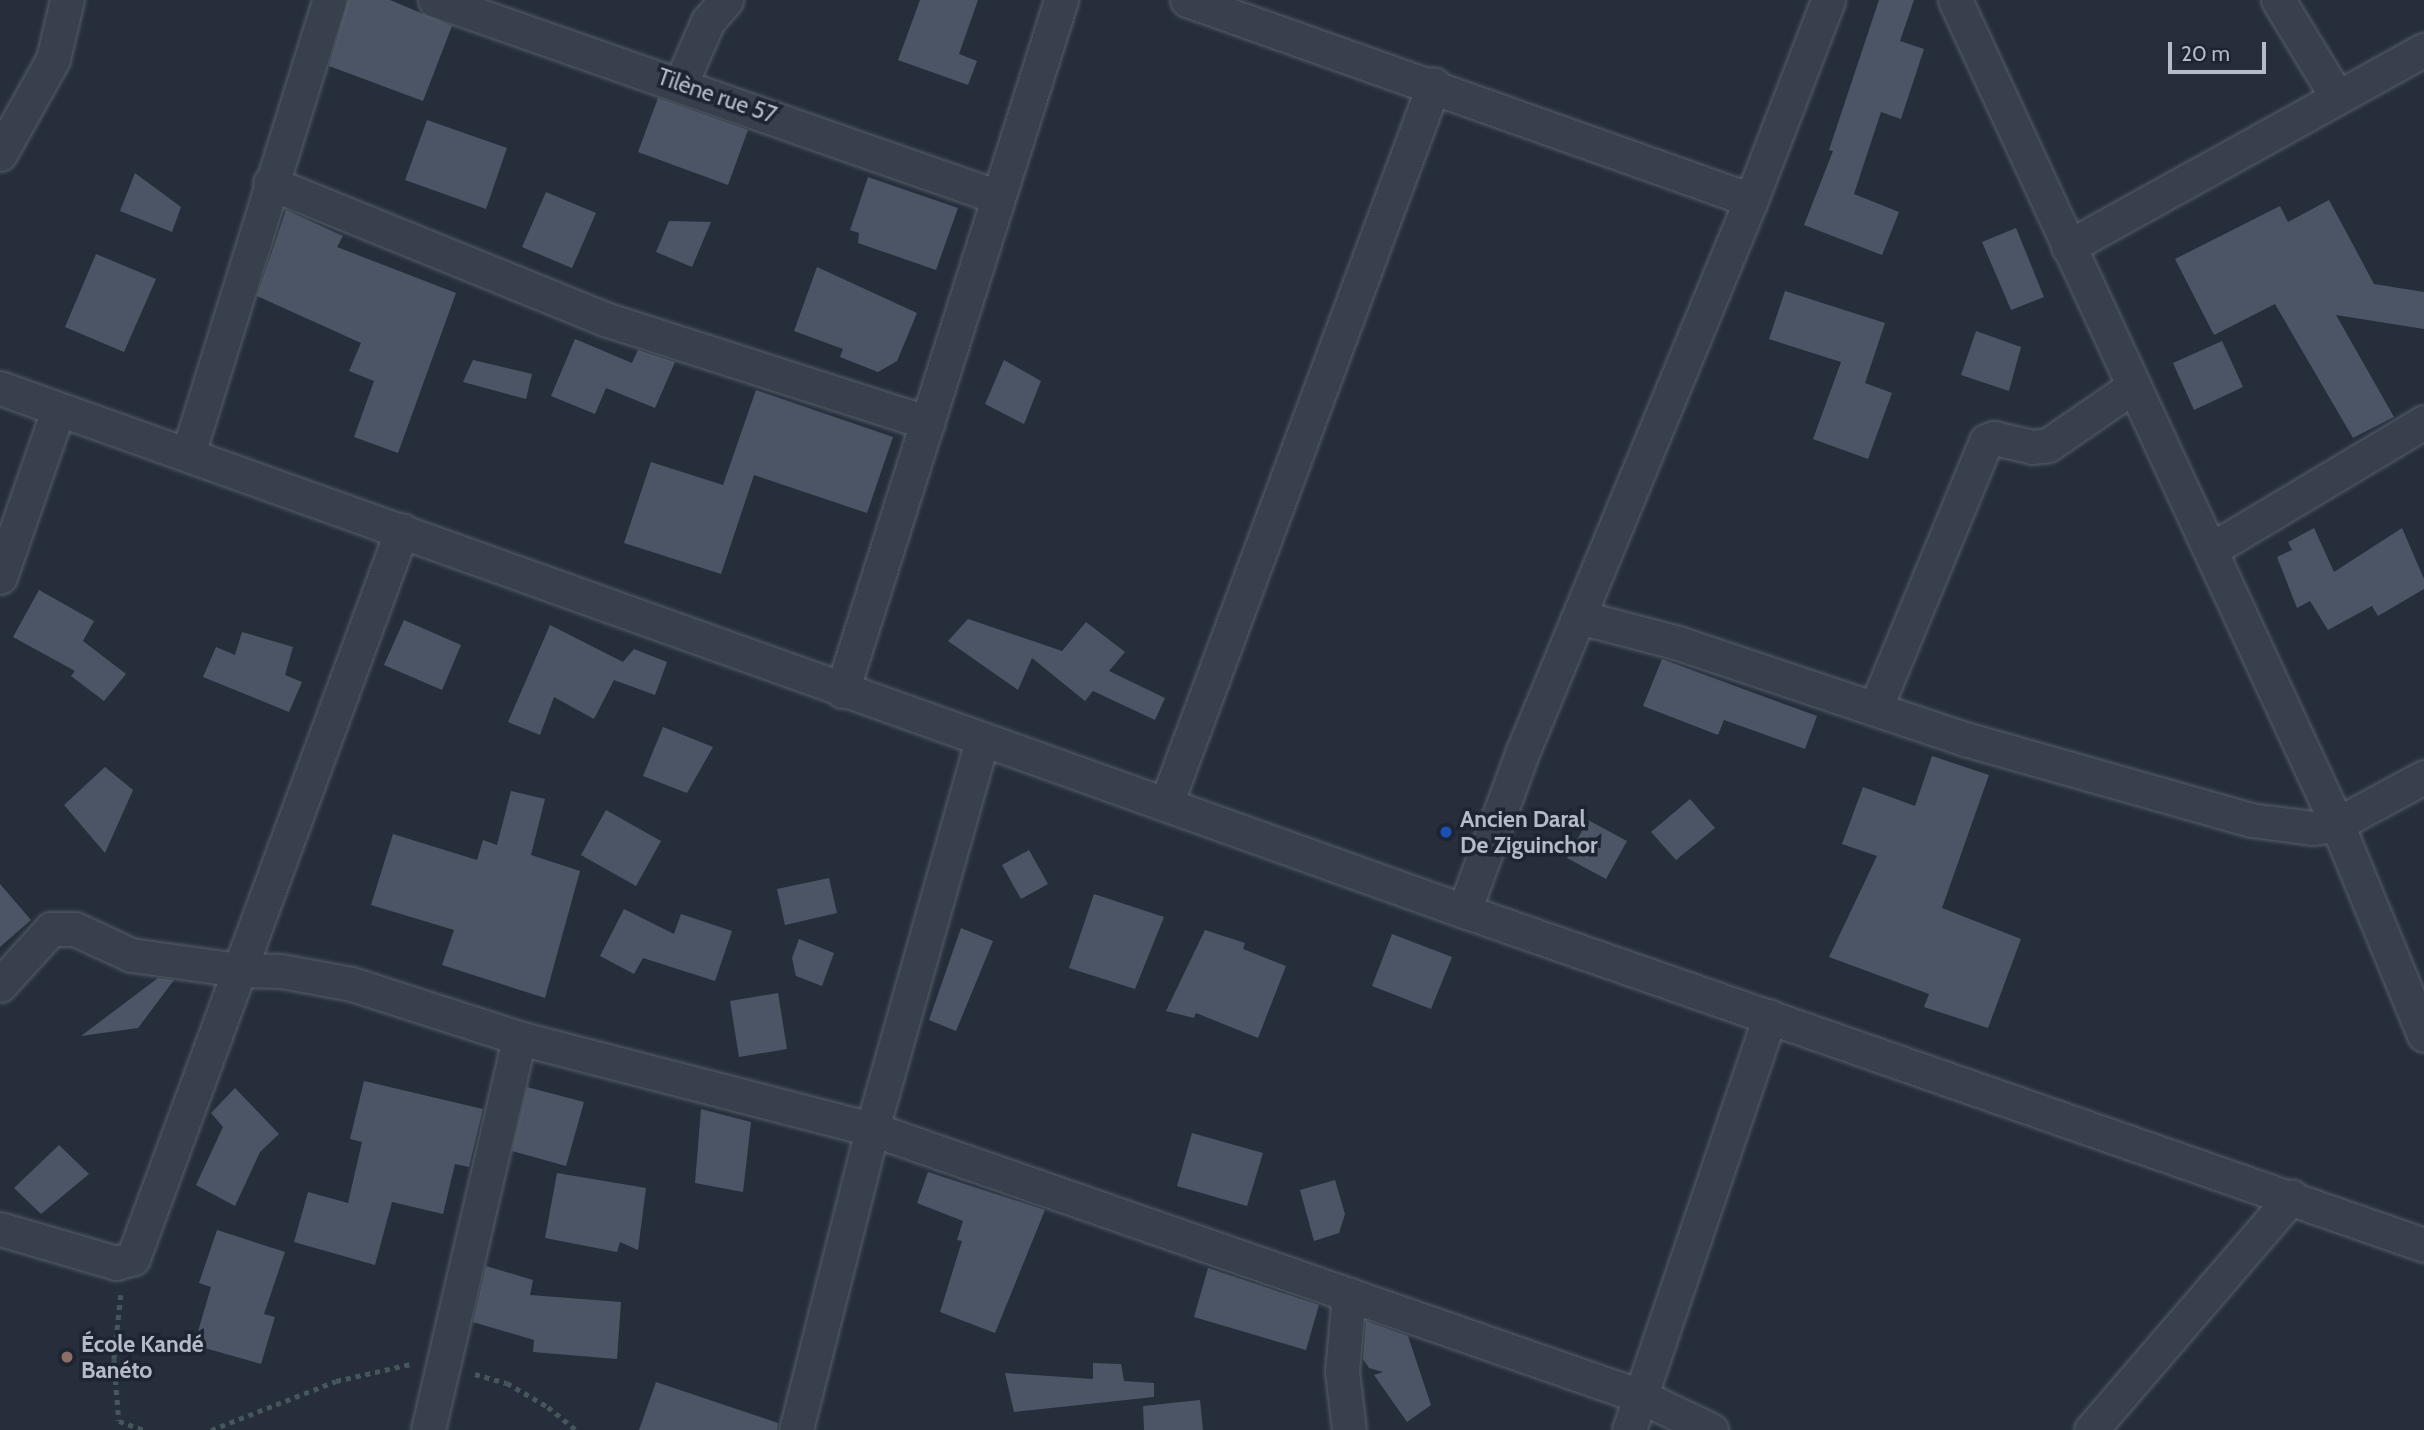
<!DOCTYPE html>
<html>
<head>
<meta charset="utf-8">
<style>
	body { margin:0 }
	#map { position:relative; width:2424px; height:1430px; overflow:hidden; background:#262e3c; font-family:Cabin,sans-serif }
	div>[style] { position:absolute }
	[style*='--x'] { left:calc(var(--x)*1px); top:calc(var(--y)*1px); width:calc(var(--w)*1px); rotate:calc(var(--a)*1deg) }
	.building>* { inset:0; background:#4c5565 }
	.path>* { height:4.5px; margin-top:-2.25px; transform-origin:0; background:repeating-linear-gradient(90deg,#46575b 0 5px,transparent 0 10px) }
	.roads { filter:drop-shadow(0 0 2px #575e6b) drop-shadow(0 0 2px #575e6b) }
	.minor>* { height:33px; margin:-16.5px; padding:0 16.5px; transform-origin:16.5px; border-radius:16.5px; background:#39404d }
	.dots>* { width:19px; height:19px; translate:-50% -50%; box-sizing:border-box; border:4px solid #1e2532; border-radius:50% }
	span { translate:-50% -50%; white-space:nowrap; text-align:center; line-height:1.15; -webkit-text-stroke:7px #1e2532; paint-order:stroke }
	.street-label { font-size:23px; color:#b5bbc8 }
	.poi-label { font-size:23px; color:#b5bbc8; font-weight:700 }
	.left { translate:0 -50%; text-align:left }
	.scale { position:absolute; left:2168px; top:42px; width:98px; height:32px; box-sizing:border-box; border:4px solid #b5bbc8; border-top:0; padding-left:9px; font-size:21px; line-height:24px; white-space:nowrap; color:#b5bbc8; -webkit-text-stroke:5px #1e2532; paint-order:stroke }
</style>
</head>
<body>
<div id="map">
	<div class="building">
		<div style="clip-path:polygon(348px 0,390px 0,452px 26px,423px 101px,329px 66px)"></div>
		<div style="clip-path:polygon(920px 0,978px 0,959px 54px,977px 61px,968px 85px,898px 60px)"></div>
		<div style="clip-path:polygon(1879px 0,1914px 0,1900px 41px,1924px 49px,1901px 119px,1881px 112px,1854px 194px,1899px 212px,1882px 255px,1804px 225px,1833px 151px,1829px 150px)"></div>
		<div style="clip-path:polygon(658px 98px,748px 130px,728px 185px,638px 152px)"></div>
		<div style="clip-path:polygon(427px 120px,507px 148px,486px 209px,405px 180px)"></div>
		<div style="clip-path:polygon(135px 173px,181px 207px,172px 232px,120px 211px)"></div>
		<div style="clip-path:polygon(868px 177px,958px 208px,936px 270px,858px 243px,859px 233px,850px 230px)"></div>
		<div style="clip-path:polygon(546px 192px,596px 213px,572px 268px,522px 247px)"></div>
		<div style="clip-path:polygon(2329px 200px,2374px 284px,2424px 292px,2424px 329px,2336px 315px,2394px 417px,2353px 438px,2275px 304px,2214px 335px,2175px 259px,2280px 206px,2288px 222px)"></div>
		<div style="clip-path:polygon(286px 210px,343px 236px,337px 247px,456px 293px,398px 453px,354px 437px,374px 381px,349px 371px,361px 343px,257px 296px)"></div>
		<div style="clip-path:polygon(669px 221px,711px 222px,692px 267px,656px 252px)"></div>
		<div style="clip-path:polygon(2016px 228px,2044px 297px,2011px 310px,1982px 242px)"></div>
		<div style="clip-path:polygon(96px 254px,156px 279px,124px 352px,65px 327px)"></div>
		<div style="clip-path:polygon(817px 267px,917px 313px,897px 361px,878px 372px,840px 357px,843px 349px,794px 331px)"></div>
		<div style="clip-path:polygon(1785px 291px,1885px 323px,1865px 383px,1892px 393px,1868px 459px,1813px 439px,1841px 362px,1769px 339px)"></div>
		<div style="clip-path:polygon(1976px 331px,2021px 347px,2009px 391px,1961px 375px)"></div>
		<div style="clip-path:polygon(575px 339px,632px 363px,638px 350px,675px 362px,655px 408px,606px 388px,595px 414px,551px 396px)"></div>
		<div style="clip-path:polygon(2222px 341px,2243px 387px,2194px 410px,2173px 363px)"></div>
		<div style="clip-path:polygon(473px 360px,532px 374px,526px 399px,463px 382px)"></div>
		<div style="clip-path:polygon(1004px 360px,1041px 381px,1024px 424px,985px 404px)"></div>
		<div style="clip-path:polygon(756px 390px,893px 437px,867px 513px,754px 475px,721px 574px,624px 543px,651px 462px,723px 485px)"></div>
		<div style="clip-path:polygon(2314px 528px,2334px 572px,2402px 528px,2424px 579px,2424px 589px,2378px 616px,2372px 606px,2328px 630px,2310px 601px,2297px 608px,2277px 557px,2292px 550px,2288px 542px)"></div>
		<div style="clip-path:polygon(39px 590px,94px 621px,83px 641px,126px 674px,104px 701px,71px 676px,75px 671px,13px 637px)"></div>
		<div style="clip-path:polygon(968px 619px,1062px 651px,1086px 622px,1125px 652px,1109px 671px,1165px 698px,1155px 720px,1093px 691px,1085px 701px,1032px 658px,1018px 690px,948px 641px)"></div>
		<div style="clip-path:polygon(404px 620px,461px 645px,442px 690px,384px 665px)"></div>
		<div style="clip-path:polygon(550px 625px,623px 662px,634px 649px,667px 662px,655px 695px,614px 680px,594px 719px,554px 697px,540px 735px,508px 722px)"></div>
		<div style="clip-path:polygon(242px 632px,293px 647px,285px 675px,302px 682px,289px 712px,203px 677px,216px 647px,235px 655px)"></div>
		<div style="clip-path:polygon(1662px 659px,1817px 716px,1805px 749px,1724px 720px,1718px 735px,1643px 706px)"></div>
		<div style="clip-path:polygon(663px 727px,713px 747px,687px 793px,643px 776px)"></div>
		<div style="clip-path:polygon(1932px 756px,1989px 775px,1942px 908px,2021px 939px,1988px 1028px,1924px 1007px,1929px 994px,1829px 957px,1877px 856px,1842px 844px,1863px 787px,1915px 806px)"></div>
		<div style="clip-path:polygon(105px 767px,133px 790px,105px 853px,64px 805px)"></div>
		<div style="clip-path:polygon(511px 791px,545px 799px,531px 855px,580px 871px,545px 998px,442px 965px,454px 930px,371px 905px,393px 834px,477px 860px,483px 840px,497px 845px)"></div>
		<div style="clip-path:polygon(1690px 799px,1715px 828px,1676px 860px,1651px 832px)"></div>
		<div style="clip-path:polygon(606px 810px,661px 841px,636px 886px,581px 855px)"></div>
		<div style="clip-path:polygon(1588px 820px,1627px 841px,1606px 879px,1567px 858px)"></div>
		<div style="clip-path:polygon(1029px 850px,1048px 884px,1021px 899px,1002px 865px)"></div>
		<div style="clip-path:polygon(829px 878px,837px 913px,785px 925px,777px 889px)"></div>
		<div style="clip-path:polygon(0 884px,31px 920px,0 947px)"></div>
		<div style="clip-path:polygon(1094px 894px,1164px 917px,1135px 989px,1069px 968px)"></div>
		<div style="clip-path:polygon(624px 909px,674px 934px,681px 914px,732px 931px,715px 981px,643px 958px,634px 974px,600px 956px)"></div>
		<div style="clip-path:polygon(961px 928px,993px 941px,956px 1031px,929px 1020px)"></div>
		<div style="clip-path:polygon(1205px 930px,1245px 943px,1243px 949px,1286px 966px,1258px 1038px,1196px 1013px,1194px 1018px,1166px 1011px)"></div>
		<div style="clip-path:polygon(1392px 934px,1452px 957px,1431px 1009px,1372px 986px)"></div>
		<div style="clip-path:polygon(799px 939px,834px 953px,822px 986px,796px 976px,792px 958px)"></div>
		<div style="clip-path:polygon(158px 978px,174px 980px,138px 1028px,81px 1036px)"></div>
		<div style="clip-path:polygon(778px 993px,787px 1049px,739px 1057px,730px 1001px)"></div>
		<div style="clip-path:polygon(364px 1081px,483px 1109px,469px 1167px,455px 1164px,443px 1214px,392px 1202px,375px 1265px,294px 1242px,308px 1192px,348px 1203px,362px 1142px,350px 1139px)"></div>
		<div style="clip-path:polygon(527px 1087px,584px 1102px,566px 1166px,512px 1151px)"></div>
		<div style="clip-path:polygon(235px 1088px,279px 1134px,260px 1152px,235px 1206px,196px 1185px,223px 1127px,211px 1113px)"></div>
		<div style="clip-path:polygon(701px 1109px,751px 1122px,743px 1192px,695px 1183px)"></div>
		<div style="clip-path:polygon(1192px 1133px,1263px 1153px,1247px 1206px,1177px 1186px)"></div>
		<div style="clip-path:polygon(59px 1145px,89px 1174px,41px 1214px,14px 1188px)"></div>
		<div style="clip-path:polygon(928px 1172px,1045px 1210px,995px 1333px,940px 1312px,962px 1241px,957px 1240px,963px 1221px,917px 1203px)"></div>
		<div style="clip-path:polygon(557px 1173px,646px 1188px,638px 1250px,620px 1242px,617px 1252px,545px 1238px)"></div>
		<div style="clip-path:polygon(1335px 1180px,1345px 1214px,1339px 1233px,1314px 1241px,1300px 1190px)"></div>
		<div style="clip-path:polygon(217px 1230px,285px 1252px,264px 1314px,275px 1317px,261px 1364px,194px 1345px,211px 1287px,199px 1283px)"></div>
		<div style="clip-path:polygon(486px 1266px,533px 1280px,530px 1295px,621px 1302px,617px 1359px,533px 1352px,534px 1340px,473px 1322px)"></div>
		<div style="clip-path:polygon(1208px 1268px,1319px 1305px,1306px 1350px,1194px 1317px)"></div>
		<div style="clip-path:polygon(1366px 1321px,1408px 1336px,1431px 1405px,1407px 1422px,1374px 1375px,1383px 1372px,1369px 1368px,1363px 1359px)"></div>
		<div style="clip-path:polygon(1093px 1363px,1121px 1364px,1124px 1381px,1154px 1383px,1154px 1397px,1014px 1412px,1005px 1373px,1093px 1379px)"></div>
		<div style="clip-path:polygon(656px 1382px,778px 1423px,777px 1430px,639px 1430px)"></div>
		<div style="clip-path:polygon(1200px 1400px,1203px 1430px,1144px 1430px,1143px 1406px)"></div>
	</div>
	<div class="path">
		<div style="--x:121;--y:1295;--w:65;--a:96.1"></div>
		<div style="--x:114;--y:1360;--w:61;--a:85.3"></div>
		<div style="--x:119;--y:1421;--w:27;--a:20"></div>
		<div style="--x:475;--y:1374;--w:33;--a:16"></div>
		<div style="--x:507;--y:1383;--w:48;--a:30.3"></div>
		<div style="--x:548;--y:1407;--w:36;--a:39"></div>
		<div style="--x:211;--y:1430;--w:134;--a:-21.4"></div>
		<div style="--x:336;--y:1381;--w:77;--a:-12.8"></div>
	</div>
	<div class="roads">
		<div class="minor">
			<div style="--x:435;--y:0;--w:596;--a:19.29"></div>
			<div style="--x:1187;--y:0;--w:598;--a:19.53"></div>
			<div style="--x:1955;--y:0;--w:908;--a:65.13"></div>
			<div style="--x:2337;--y:824;--w:228;--a:67.6"></div>
			<div style="--x:2278;--y:0;--w:114;--a:58.7"></div>
			<div style="--x:681;--y:83;--w:68;--a:-66.5"></div>
			<div style="--x:708;--y:21;--w:28;--a:-49"></div>
			<div style="--x:0;--y:154;--w:109;--a:-60.8"></div>
			<div style="--x:53;--y:59;--w:61;--a:-76.7"></div>
			<div style="--x:270;--y:183;--w:362;--a:22.1"></div>
			<div style="--x:605;--y:319;--w:339;--a:17.8"></div>
			<div style="--x:2068;--y:247;--w:407;--a:-29"></div>
			<div style="--x:0;--y:388;--w:1555;--a:19.66"></div>
			<div style="--x:1464;--y:911;--w:1016;--a:19.18"></div>
			<div style="--x:188;--y:454;--w:475;--a:-72.7"></div>
			<div style="--x:2212;--y:549;--w:247;--a:-30.9"></div>
			<div style="--x:0;--y:577;--w:177;--a:-70.8"></div>
			<div style="--x:1579;--y:617;--w:102;--a:14.7"></div>
			<div style="--x:1678;--y:643;--w:303;--a:18.5"></div>
			<div style="--x:1965;--y:739;--w:297;--a:15.8"></div>
			<div style="--x:2251;--y:820;--w:63;--a:7.4"></div>
			<div style="--x:2313;--y:828;--w:24;--a:-9"></div>
			<div style="--x:2337;--y:824;--w:99;--a:-28.4"></div>
			<div style="--x:842;--y:691;--w:725;--a:-72.41"></div>
			<div style="--x:1875;--y:709;--w:290;--a:-67.5"></div>
			<div style="--x:1986;--y:441;--w:9;--a:-21"></div>
			<div style="--x:1994;--y:438;--w:39;--a:13"></div>
			<div style="--x:2032;--y:447;--w:16;--a:-7"></div>
			<div style="--x:2048;--y:445;--w:104;--a:-34.5"></div>
			<div style="--x:1166;--y:804;--w:768;--a:-69.58"></div>
			<div style="--x:1464;--y:911;--w:171;--a:-69.8"></div>
			<div style="--x:1523;--y:751;--w:596;--a:-67.52"></div>
			<div style="--x:1751;--y:200;--w:214;--a:-68.9"></div>
			<div style="--x:0;--y:985;--w:76;--a:-47.7"></div>
			<div style="--x:51;--y:929;--w:24;--a:0"></div>
			<div style="--x:75;--y:929;--w:62;--a:24.9"></div>
			<div style="--x:131;--y:955;--w:109;--a:7.9"></div>
			<div style="--x:239;--y:970;--w:42;--a:1.4"></div>
			<div style="--x:281;--y:971;--w:72;--a:10.4"></div>
			<div style="--x:352;--y:984;--w:176;--a:17.9"></div>
			<div style="--x:519;--y:1038;--w:365;--a:14.5"></div>
			<div style="--x:872;--y:1129;--w:813;--a:19.17"></div>
			<div style="--x:1640;--y:1396;--w:79;--a:25.6"></div>
			<div style="--x:0;--y:1229;--w:121;--a:16.3"></div>
			<div style="--x:116;--y:1263;--w:18;--a:-16"></div>
			<div style="--x:133;--y:1258;--w:776;--a:-69.72"></div>
			<div style="--x:428;--y:1430;--w:402;--a:-76.9"></div>
			<div style="--x:796;--y:1430;--w:310;--a:-75.8"></div>
			<div style="--x:872;--y:1129;--w:404;--a:-74.2"></div>
			<div style="--x:1349;--y:1430;--w:59;--a:-96.8"></div>
			<div style="--x:1342;--y:1371;--w:77;--a:-84.8"></div>
			<div style="--x:1629;--y:1430;--w:437;--a:-71.2"></div>
			<div style="--x:2091;--y:1430;--w:308;--a:-49.3"></div>
		</div>
	</div>
	<div class="dots">
		<div style="left:1446px;top:832px;background:#1a4fb4"></div>
		<div style="left:67px;top:1357px;background:#8d6e63"></div>
	</div>
	<div class="street-label">
		<span style="left:717px;top:96px;rotate:19deg">Tilène rue 57</span>
	</div>
	<div class="poi-label">
		<span class="left" style="left:1460px;top:832px">Ancien Daral<br>De Ziguinchor</span>
		<span class="left" style="left:81px;top:1357px">École Kandé<br>Banéto</span>
	</div>
	<div class="scale">20 m</div>
</div>
</body>
</html>
